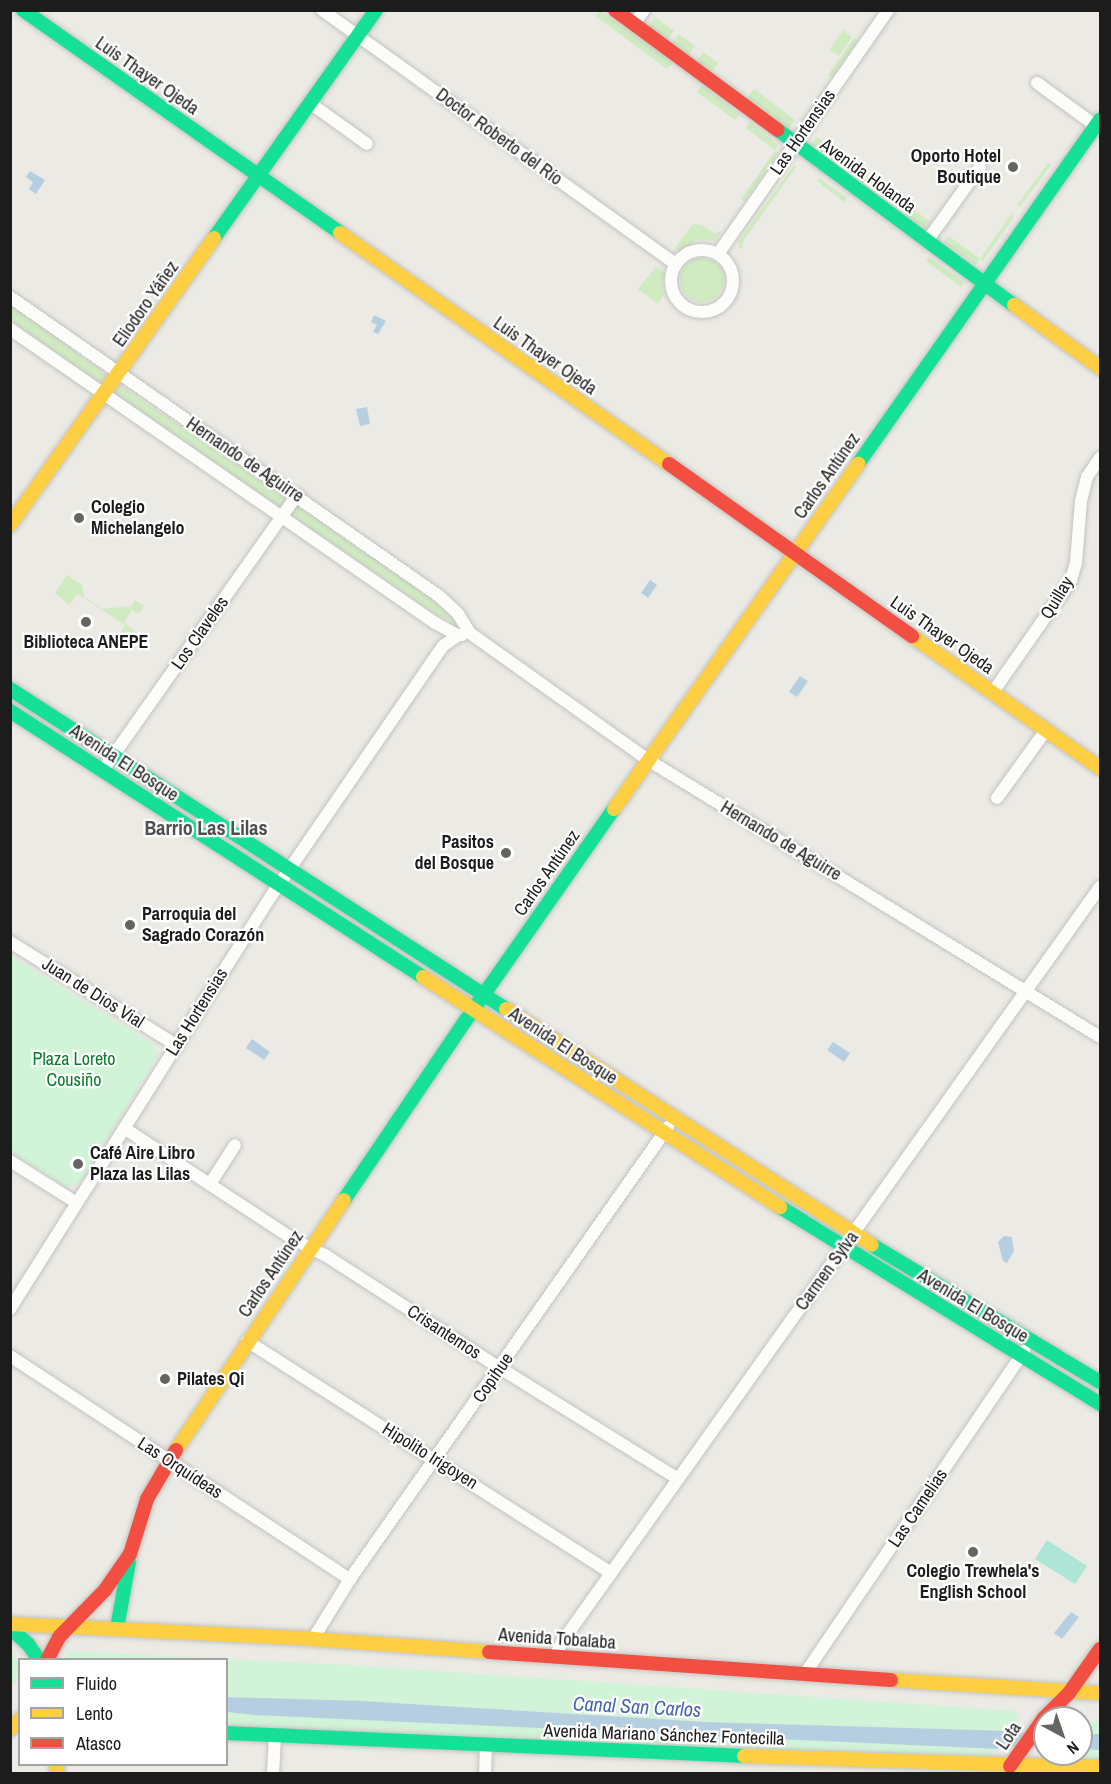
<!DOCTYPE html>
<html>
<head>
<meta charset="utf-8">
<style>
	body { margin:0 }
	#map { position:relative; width:1111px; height:1784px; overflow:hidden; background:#ebeae4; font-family:"Archivo Narrow",sans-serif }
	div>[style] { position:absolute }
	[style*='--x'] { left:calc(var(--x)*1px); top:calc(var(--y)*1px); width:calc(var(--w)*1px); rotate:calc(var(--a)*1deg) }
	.grass>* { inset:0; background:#d0ebc1 }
	.round { border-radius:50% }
	.park>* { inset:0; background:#d1f3d7 }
	.pitch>* { inset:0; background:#ade5d7 }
	.water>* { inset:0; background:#b6cfe0 }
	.canal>* { height:14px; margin:-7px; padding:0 7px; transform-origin:7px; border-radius:7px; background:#b6cfe0 }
	.roads { filter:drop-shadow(0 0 2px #c3c3c0) drop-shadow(0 0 2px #c3c3c0) }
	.street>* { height:12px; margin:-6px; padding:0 6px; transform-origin:6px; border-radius:6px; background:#fcfcfb }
	.street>.ring { margin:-6px; padding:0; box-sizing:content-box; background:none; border:12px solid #fcfcfb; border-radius:50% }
	.fast>* { height:14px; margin:-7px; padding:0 7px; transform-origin:7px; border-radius:7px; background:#16e098 }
	.slow>* { height:14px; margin:-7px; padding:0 7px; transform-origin:7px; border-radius:7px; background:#ffcf43 }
	.jam>* { height:14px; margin:-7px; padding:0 7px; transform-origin:7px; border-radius:7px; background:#f24e42 }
	.dots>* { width:16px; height:16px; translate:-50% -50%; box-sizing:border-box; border:3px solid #fff; border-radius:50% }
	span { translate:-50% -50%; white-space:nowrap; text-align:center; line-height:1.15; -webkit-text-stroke:4.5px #fff; paint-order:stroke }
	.street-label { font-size:18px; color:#1c1c1c }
	.poi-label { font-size:18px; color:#1c1c1c; font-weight:700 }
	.right { translate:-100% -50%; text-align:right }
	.left { translate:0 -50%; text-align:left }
	.park-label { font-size:18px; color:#077d27 }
	.neighbourhood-label { font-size:20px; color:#4f4f4f; font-weight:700 }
	.water-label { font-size:20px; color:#4566af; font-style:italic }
	.frame { position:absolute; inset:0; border:12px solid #1c1c1c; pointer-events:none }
	.legend { position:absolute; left:18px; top:1658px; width:210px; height:108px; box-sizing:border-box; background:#fff; border:2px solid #a4a4a4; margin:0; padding:8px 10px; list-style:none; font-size:18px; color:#1c1c1c }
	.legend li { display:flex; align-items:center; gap:12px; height:30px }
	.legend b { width:30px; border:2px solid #a4a4a4 }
	.north { position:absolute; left:1033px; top:1706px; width:60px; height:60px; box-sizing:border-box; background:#fff; border:2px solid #a4a4a4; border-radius:50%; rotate:140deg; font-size:16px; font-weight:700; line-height:24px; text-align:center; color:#1c1c1c }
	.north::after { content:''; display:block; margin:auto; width:21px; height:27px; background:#646462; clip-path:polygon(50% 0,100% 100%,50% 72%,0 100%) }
</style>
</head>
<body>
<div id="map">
	<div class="grass">
		<div style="clip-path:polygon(600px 11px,673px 62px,667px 69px,595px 16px)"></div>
		<div style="clip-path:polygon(655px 17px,674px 31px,667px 41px,648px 28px)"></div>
		<div style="clip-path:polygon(843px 30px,852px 37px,839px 56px,829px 50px)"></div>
		<div style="clip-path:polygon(679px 34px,695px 46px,688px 56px,671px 45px)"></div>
		<div style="clip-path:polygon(854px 38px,858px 41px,832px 78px,828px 75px)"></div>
		<div style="clip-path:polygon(703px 52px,718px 63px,711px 72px,696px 62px)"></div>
		<div style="clip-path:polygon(702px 85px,739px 114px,735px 120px,697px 92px)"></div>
		<div style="clip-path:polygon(754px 89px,795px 120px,789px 128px,747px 98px)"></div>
		<div style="clip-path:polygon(750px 122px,778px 145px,775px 150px,746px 128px)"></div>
		<div style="clip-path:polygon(817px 137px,837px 152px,831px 160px,811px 145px)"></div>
		<div style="clip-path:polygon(775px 151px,778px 153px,744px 202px,741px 199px)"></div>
		<div style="clip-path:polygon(841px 155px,864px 172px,858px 179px,836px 163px)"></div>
		<div style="clip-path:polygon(1048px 163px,1051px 165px,1020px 207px,1017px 205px)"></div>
		<div style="clip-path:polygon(794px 165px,796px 167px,742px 243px,743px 249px,739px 248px,739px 241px)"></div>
		<div style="clip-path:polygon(866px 174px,890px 192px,885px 199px,860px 181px)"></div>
		<div style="clip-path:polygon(819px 178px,847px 198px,844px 202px,817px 181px)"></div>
		<div style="clip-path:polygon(896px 196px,937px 227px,932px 234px,891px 204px)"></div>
		<div style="clip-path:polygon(1011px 214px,1014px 217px,983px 261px,980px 259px)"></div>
		<div style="clip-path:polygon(693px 224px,702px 225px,716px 234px,718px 231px,721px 233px,715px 241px,697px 240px,679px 251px,675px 248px)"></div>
		<div style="clip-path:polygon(949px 236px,980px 259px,976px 265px,944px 242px)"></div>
		<div style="clip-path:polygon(929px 257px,964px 282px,961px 287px,926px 261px)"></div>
		<div class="round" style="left:680px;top:258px;width:44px;height:44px"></div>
		<div style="clip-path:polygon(656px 267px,666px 273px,662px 283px,664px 295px,658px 304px,638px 289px)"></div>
		<div style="clip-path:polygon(11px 305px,133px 394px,443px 606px,456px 623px,436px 615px,85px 374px,11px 320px)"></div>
		<div style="clip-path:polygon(67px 575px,82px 585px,84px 597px,103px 609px,131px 606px,135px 600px,144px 606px,139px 614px,132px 610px,124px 622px,135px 631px,128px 641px,119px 635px,125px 625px,78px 594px,69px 605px,55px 593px)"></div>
	</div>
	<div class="park">
		<div style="clip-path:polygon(11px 956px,153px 1044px,158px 1055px,81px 1182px,68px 1187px,11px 1153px)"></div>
		<div style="clip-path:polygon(10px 1649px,19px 1663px,16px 1683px,11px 1683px)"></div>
		<div style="clip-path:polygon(68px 1651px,367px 1666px,1017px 1711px,1020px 1719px,1011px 1731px,932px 1729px,706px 1722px,362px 1701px,271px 1700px,227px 1697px,226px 1660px,66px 1660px)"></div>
		<div style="clip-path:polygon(226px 1712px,254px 1715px,998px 1749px,987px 1757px,810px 1757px,227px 1724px)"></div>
		<div style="clip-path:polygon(1081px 1722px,1100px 1722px,1100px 1734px,1081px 1734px)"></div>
		<div style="clip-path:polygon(1081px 1749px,1100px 1750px,1100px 1761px,1054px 1760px,1058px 1754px,1081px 1754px)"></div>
	</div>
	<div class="pitch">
		<div style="clip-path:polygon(1047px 1540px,1087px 1566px,1075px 1584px,1035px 1559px)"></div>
	</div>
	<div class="water">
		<div style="clip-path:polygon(30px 171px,45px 180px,36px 194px,29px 189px,33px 182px,26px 177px)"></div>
		<div style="clip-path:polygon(374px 315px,386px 321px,378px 334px,373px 332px,377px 325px,371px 322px)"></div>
		<div style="clip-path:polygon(367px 407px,370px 424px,360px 426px,356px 409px)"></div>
		<div style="clip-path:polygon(650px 580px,657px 585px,648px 598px,641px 593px)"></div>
		<div style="clip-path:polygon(800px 676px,808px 681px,797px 697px,789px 692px)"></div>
		<div style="clip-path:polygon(252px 1039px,270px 1052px,264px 1060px,246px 1048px)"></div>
		<div style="clip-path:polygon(833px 1042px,850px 1053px,844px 1062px,827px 1050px)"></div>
		<div style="clip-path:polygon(1004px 1236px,1012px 1237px,1014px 1251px,1007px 1263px,1003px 1261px,998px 1242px)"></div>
		<div style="clip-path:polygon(1071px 1612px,1079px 1617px,1062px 1639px,1054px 1633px)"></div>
		<div style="clip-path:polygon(226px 1697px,362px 1701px,706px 1722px,1011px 1731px,998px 1749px,254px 1715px,227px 1712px)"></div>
		<div style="clip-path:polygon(1081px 1734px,1100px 1734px,1100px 1750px,1081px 1749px)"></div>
	</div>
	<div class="canal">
		<div style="--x:987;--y:1739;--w:58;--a:1"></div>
	</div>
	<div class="roads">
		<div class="street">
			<div style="--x:322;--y:10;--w:436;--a:35.7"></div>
			<div style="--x:634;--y:24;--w:17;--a:-54"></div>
			<div style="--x:1037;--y:83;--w:73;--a:36.1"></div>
			<div style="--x:310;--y:103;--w:70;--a:35.7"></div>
			<div style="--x:927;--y:241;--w:91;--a:-54.4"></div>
			<div class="ring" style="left:671px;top:250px;width:50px;height:50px"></div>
			<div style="--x:718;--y:254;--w:297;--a:-55.1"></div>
			<div style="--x:10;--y:297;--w:523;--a:34.88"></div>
			<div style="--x:439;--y:596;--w:26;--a:43"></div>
			<div style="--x:458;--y:614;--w:22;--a:58"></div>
			<div style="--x:470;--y:633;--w:219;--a:35.5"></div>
			<div style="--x:648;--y:760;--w:530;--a:31.5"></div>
			<div style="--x:10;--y:329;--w:517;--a:34.67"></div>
			<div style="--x:435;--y:623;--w:26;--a:28"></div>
			<div style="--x:458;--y:635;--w:4;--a:0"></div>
			<div style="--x:993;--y:692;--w:136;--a:-55.1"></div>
			<div style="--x:1071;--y:580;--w:19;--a:-74"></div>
			<div style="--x:1076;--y:562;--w:61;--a:-85.3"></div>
			<div style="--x:1081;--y:501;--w:25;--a:-76"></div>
			<div style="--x:1087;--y:477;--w:23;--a:-56"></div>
			<div style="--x:103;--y:770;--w:337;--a:-54.8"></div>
			<div style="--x:997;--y:798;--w:84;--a:-54.2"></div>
			<div style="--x:10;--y:942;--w:195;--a:31.8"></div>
			<div style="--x:124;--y:1128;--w:202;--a:33.3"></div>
			<div style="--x:293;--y:1239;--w:36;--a:27"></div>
			<div style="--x:325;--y:1255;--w:208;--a:32.9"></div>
			<div style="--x:500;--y:1368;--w:210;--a:31.9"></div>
			<div style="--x:10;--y:1161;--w:79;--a:32.1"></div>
			<div style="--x:210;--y:1184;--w:46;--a:-57.3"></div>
			<div style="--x:10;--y:1309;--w:489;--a:-57.7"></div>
			<div style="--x:271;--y:896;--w:303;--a:-55.5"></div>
			<div style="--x:443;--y:646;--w:19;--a:-36"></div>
			<div style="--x:247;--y:1341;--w:432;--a:32.5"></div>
			<div style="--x:10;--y:1356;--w:407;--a:33.3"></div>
			<div style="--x:313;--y:1639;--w:70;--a:-58.3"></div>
			<div style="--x:350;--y:1579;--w:553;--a:-54.87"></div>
			<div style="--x:555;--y:1656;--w:16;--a:-63"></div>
			<div style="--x:562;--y:1642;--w:927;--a:-54.53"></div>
			<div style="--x:804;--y:1675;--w:392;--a:-55.8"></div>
			<div style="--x:273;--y:1774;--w:39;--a:-87"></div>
			<div style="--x:485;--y:1774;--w:28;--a:-88"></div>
		</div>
		<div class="fast">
			<div style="--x:23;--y:10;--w:388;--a:35.1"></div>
			<div style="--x:778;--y:130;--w:294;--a:36.6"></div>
			<div style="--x:214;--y:238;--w:280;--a:-54.6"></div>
			<div style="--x:858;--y:464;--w:421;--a:-54.9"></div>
			<div style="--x:10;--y:689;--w:590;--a:32.83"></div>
			<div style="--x:10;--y:711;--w:491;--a:32.8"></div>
			<div style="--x:344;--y:1200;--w:217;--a:-55.9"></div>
			<div style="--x:466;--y:1020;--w:258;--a:-55"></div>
			<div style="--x:780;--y:1207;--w:376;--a:31.6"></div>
			<div style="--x:872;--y:1245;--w:266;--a:31"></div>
			<div style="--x:10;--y:1628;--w:24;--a:42"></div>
			<div style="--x:28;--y:1644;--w:19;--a:55"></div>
			<div style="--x:117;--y:1628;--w:67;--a:-79.7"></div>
			<div style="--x:226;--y:1733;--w:519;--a:2.54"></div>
		</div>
		<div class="slow">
			<div style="--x:340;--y:233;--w:402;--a:35.1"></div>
			<div style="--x:1014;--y:305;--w:107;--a:36.2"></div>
			<div style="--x:10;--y:525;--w:352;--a:-54.6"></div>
			<div style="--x:912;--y:636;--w:230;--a:35.1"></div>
			<div style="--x:614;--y:809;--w:423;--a:-54.7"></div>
			<div style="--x:423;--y:977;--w:425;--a:32.8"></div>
			<div style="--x:506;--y:1009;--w:435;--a:32.8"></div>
			<div style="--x:176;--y:1450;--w:301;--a:-56.1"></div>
			<div style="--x:10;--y:1624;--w:303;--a:2.8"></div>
			<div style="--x:313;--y:1639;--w:176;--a:4.2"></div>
			<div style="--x:891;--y:1680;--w:209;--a:3.6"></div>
			<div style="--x:10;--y:1729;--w:14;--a:-45"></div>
			<div style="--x:744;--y:1756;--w:356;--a:1.8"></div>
			<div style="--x:57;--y:1764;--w:10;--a:90"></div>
		</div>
		<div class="jam">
			<div style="--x:615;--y:10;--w:202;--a:36.4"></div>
			<div style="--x:669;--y:464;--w:298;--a:35.3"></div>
			<div style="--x:489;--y:1652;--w:403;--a:4"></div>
			<div style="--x:47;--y:1660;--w:26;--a:-62"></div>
			<div style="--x:59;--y:1637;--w:66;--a:-45.6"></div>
			<div style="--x:105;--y:1590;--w:44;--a:-55.2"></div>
			<div style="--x:130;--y:1554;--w:58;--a:-72.8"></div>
			<div style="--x:147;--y:1499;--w:57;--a:-59.4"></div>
			<div style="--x:1010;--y:1766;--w:59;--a:-54.7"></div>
			<div style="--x:1044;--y:1718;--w:35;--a:-45"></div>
			<div style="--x:1069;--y:1693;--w:54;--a:-54.8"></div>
		</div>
	</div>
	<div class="dots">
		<div style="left:1013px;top:167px;background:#646462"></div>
		<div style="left:79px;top:518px;background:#646462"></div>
		<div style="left:86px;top:622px;background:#646462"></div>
		<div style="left:506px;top:853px;background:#646462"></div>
		<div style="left:130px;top:925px;background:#646462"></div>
		<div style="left:78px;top:1164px;background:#646462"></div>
		<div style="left:165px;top:1379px;background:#646462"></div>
		<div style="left:973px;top:1552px;background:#646462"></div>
	</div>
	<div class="street-label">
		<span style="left:147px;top:76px;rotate:35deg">Luis Thayer Ojeda</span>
		<span style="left:803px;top:132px;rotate:-55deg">Las Hortensias</span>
		<span style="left:499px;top:137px;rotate:36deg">Doctor Roberto del Río</span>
		<span style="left:868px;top:176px;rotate:36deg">Avenida Holanda</span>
		<span style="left:146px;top:304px;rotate:-55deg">Eliodoro Yáñez</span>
		<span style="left:545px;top:356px;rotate:35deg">Luis Thayer Ojeda</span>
		<span style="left:245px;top:460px;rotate:34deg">Hernando de Aguirre</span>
		<span style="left:827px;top:476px;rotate:-55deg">Carlos Antúnez</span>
		<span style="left:1057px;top:598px;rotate:-59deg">Quillay</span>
		<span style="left:200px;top:633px;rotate:-55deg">Los Claveles</span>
		<span style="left:942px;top:635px;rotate:35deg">Luis Thayer Ojeda</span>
		<span style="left:124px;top:763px;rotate:33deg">Avenida El Bosque</span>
		<span style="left:781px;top:841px;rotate:31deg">Hernando de Aguirre</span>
		<span style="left:547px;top:873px;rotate:-55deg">Carlos Antúnez</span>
		<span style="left:93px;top:993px;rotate:32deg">Juan de Dios Vial</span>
		<span style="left:197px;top:1012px;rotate:-58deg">Las Hortensias</span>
		<span style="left:563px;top:1046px;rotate:33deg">Avenida El Bosque</span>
		<span style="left:827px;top:1271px;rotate:-54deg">Carmen Sylva</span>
		<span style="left:271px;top:1274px;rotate:-56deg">Carlos Antúnez</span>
		<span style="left:973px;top:1306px;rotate:31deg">Avenida El Bosque</span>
		<span style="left:444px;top:1332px;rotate:33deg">Crisantemos</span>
		<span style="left:493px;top:1378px;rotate:-55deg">Copihue</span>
		<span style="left:430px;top:1456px;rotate:32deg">Hipolito Irigoyen</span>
		<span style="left:180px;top:1468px;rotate:33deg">Las Orquídeas</span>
		<span style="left:918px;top:1508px;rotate:-56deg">Las Camelias</span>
		<span style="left:557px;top:1639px;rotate:4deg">Avenida Tobalaba</span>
		<span style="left:664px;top:1735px;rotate:2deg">Avenida Mariano Sánchez Fontecilla</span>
		<span style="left:1009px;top:1736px;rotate:-56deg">Lota</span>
	</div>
	<div class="poi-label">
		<span class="right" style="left:1001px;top:167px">Oporto Hotel<br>Boutique</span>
		<span class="left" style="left:91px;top:518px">Colegio<br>Michelangelo</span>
		<span style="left:86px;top:642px">Biblioteca ANEPE</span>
		<span class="right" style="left:494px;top:853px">Pasitos<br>del Bosque</span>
		<span class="left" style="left:142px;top:925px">Parroquia del<br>Sagrado Corazón</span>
		<span class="left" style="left:90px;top:1164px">Café Aire Libro<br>Plaza las Lilas</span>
		<span class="left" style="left:177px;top:1379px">Pilates Qi</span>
		<span style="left:973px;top:1582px">Colegio Trewhela's<br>English School</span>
	</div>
	<div class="park-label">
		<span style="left:74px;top:1070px">Plaza Loreto<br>Cousiño</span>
	</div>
	<div class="neighbourhood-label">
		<span style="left:206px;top:827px">Barrio Las Lilas</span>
	</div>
	<div class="water-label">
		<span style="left:637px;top:1706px;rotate:3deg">Canal San Carlos</span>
	</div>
	<div class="frame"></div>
	<ul class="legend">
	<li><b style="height:8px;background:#16e098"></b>Fluido</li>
	<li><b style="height:8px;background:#ffcf43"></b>Lento</li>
	<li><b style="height:8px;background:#f24e42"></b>Atasco</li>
	</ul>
	<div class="north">N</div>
</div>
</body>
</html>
